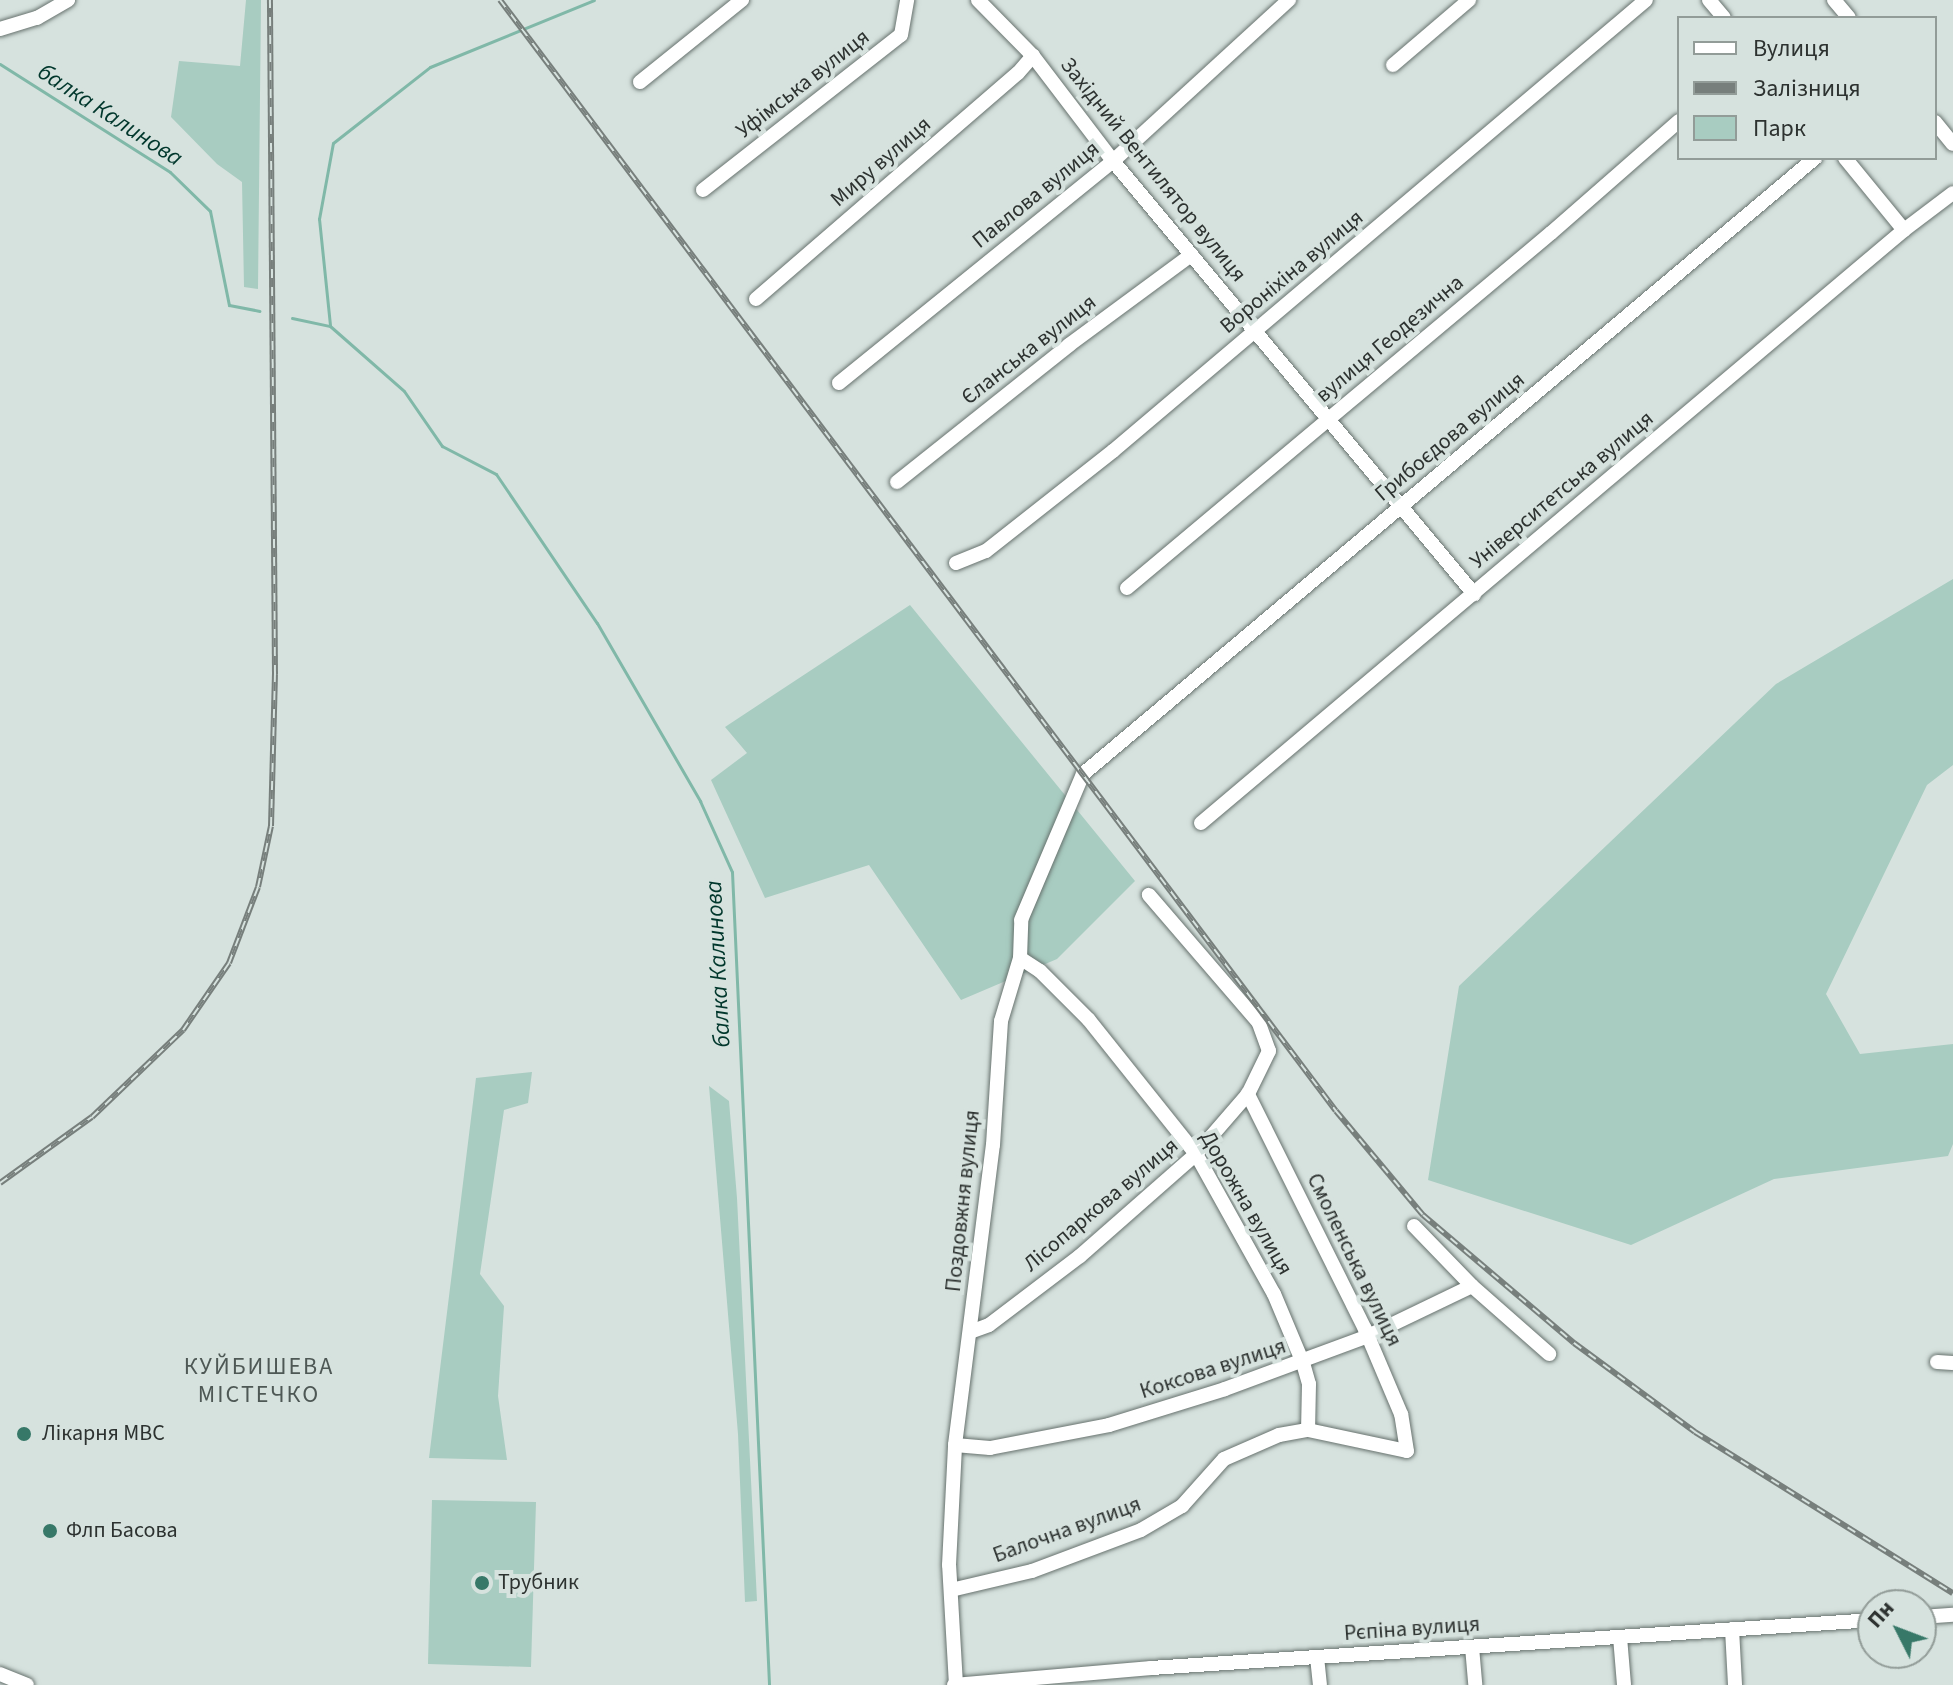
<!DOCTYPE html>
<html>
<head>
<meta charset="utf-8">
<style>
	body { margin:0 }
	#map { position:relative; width:1953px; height:1685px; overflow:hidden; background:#d6e2de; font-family:"Source Sans 3",sans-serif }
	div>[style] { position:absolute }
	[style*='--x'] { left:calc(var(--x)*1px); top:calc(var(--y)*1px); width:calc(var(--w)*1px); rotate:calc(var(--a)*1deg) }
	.green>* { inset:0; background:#a8ccc1 }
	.stream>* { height:3px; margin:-1.5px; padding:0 1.5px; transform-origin:1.5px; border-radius:1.5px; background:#80b8a8 }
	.roads { filter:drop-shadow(0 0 2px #67726e) drop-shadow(0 0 2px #67726e) }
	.minor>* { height:14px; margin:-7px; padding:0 7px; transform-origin:7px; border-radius:7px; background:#fff }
	.rail>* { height:6px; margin-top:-3px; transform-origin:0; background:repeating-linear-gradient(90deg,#d6e2de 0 9px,#777f7c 0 18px); box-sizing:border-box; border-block:2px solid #777f7c }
	.dots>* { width:22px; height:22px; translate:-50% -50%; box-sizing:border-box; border:4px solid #d6e2de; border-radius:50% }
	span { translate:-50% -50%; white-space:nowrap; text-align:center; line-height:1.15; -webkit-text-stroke:8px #d6e2de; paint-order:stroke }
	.street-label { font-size:22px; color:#2d3230 }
	.poi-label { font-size:22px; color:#2d3230 }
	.left { translate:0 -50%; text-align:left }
	.water-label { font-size:24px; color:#01372c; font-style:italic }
	.neighbourhood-label { font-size:24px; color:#4e5855; letter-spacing:2px }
	.legend { position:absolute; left:1677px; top:16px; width:260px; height:144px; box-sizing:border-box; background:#d6e2de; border:2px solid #929c98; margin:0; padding:10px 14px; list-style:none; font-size:24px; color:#2d3230 }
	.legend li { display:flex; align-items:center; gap:16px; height:40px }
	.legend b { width:40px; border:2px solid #929c98 }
	.north { position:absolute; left:1857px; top:1589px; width:80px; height:80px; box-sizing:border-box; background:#d6e2de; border:2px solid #929c98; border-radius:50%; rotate:312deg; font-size:22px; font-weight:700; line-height:32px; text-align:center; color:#2d3230 }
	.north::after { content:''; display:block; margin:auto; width:28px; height:36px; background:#377868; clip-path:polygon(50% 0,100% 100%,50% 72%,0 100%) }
</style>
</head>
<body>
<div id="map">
	<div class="green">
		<div style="clip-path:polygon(246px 0,261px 0,258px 289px,244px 287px,242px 182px,217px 164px,171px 117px,179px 61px,240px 66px)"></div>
		<div style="clip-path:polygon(1953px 579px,1953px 765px,1927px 785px,1826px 994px,1860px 1054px,1953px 1044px,1953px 1144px,1948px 1156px,1774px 1179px,1631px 1245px,1428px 1180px,1459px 986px,1776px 684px)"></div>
		<div style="clip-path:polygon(910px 605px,1135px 881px,1057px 959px,961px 1000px,869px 865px,765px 898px,711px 780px,747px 753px,725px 727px)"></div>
		<div style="clip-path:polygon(532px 1072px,528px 1103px,504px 1110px,480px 1274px,504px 1306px,498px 1396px,507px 1460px,429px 1458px,476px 1078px)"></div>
		<div style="clip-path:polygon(709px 1086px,729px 1101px,737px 1198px,757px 1601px,745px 1602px,738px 1434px)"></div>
		<div style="clip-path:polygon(432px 1500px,536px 1502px,531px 1667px,428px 1664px)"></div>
	</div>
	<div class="stream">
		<div style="--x:0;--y:64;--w:201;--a:32.4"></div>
		<div style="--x:170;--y:172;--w:56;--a:44.3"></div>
		<div style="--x:210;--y:211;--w:96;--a:78.6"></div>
		<div style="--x:229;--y:305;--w:31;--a:11"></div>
		<div style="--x:292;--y:318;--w:39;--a:12"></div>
		<div style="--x:330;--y:326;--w:98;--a:41.3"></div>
		<div style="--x:404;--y:391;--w:67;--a:55.4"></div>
		<div style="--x:442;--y:446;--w:61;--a:27.4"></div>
		<div style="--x:496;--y:474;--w:180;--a:55.9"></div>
		<div style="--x:597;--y:623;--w:206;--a:59.9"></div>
		<div style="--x:700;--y:801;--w:78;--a:65.7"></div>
		<div style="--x:732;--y:872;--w:814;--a:87.39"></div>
		<div style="--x:330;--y:325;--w:107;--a:-95.9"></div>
		<div style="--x:319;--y:219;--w:77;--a:-79.6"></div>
		<div style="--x:333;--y:143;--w:123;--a:-38.1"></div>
		<div style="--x:430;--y:67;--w:177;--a:-22.2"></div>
	</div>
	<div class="roads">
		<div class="minor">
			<div style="--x:978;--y:0;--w:78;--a:45.5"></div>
			<div style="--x:1033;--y:56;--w:132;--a:52.7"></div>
			<div style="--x:1113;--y:161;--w:564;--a:50.18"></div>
			<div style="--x:1709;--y:0;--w:23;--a:50"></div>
			<div style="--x:1834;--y:0;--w:23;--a:50"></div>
			<div style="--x:0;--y:29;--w:39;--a:-17"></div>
			<div style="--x:37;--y:18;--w:36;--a:-30"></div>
			<div style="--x:1393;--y:65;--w:100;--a:-40.5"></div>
			<div style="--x:640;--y:82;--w:131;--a:-38.8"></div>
			<div style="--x:1935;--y:122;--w:28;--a:51"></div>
			<div style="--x:1845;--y:158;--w:93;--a:50.7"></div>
			<div style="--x:703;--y:190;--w:251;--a:-38.1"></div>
			<div style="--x:901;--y:35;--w:36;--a:-80"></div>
			<div style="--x:756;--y:299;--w:346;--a:-40.8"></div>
			<div style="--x:1018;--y:73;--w:23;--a:-49"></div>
			<div style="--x:839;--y:383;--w:353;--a:-39"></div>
			<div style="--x:1113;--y:161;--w:239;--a:-42.5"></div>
			<div style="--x:897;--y:482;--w:220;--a:-38.5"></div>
			<div style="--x:1069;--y:345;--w:152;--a:-36.4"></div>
			<div style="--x:956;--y:563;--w:32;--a:-22"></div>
			<div style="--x:986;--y:551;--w:162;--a:-38.2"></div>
			<div style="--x:1113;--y:451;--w:698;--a:-40.24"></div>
			<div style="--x:1127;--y:588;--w:553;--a:-39.94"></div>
			<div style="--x:1551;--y:233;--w:170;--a:-41.2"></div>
			<div style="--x:1201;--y:823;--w:920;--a:-40.15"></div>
			<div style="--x:1904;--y:230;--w:61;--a:-37.1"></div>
			<div style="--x:1020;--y:958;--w:24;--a:33"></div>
			<div style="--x:1040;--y:971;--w:69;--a:45"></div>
			<div style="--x:1089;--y:1020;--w:171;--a:51.4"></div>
			<div style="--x:1196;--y:1154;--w:160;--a:60.9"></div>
			<div style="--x:1274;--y:1294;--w:75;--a:67.2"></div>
			<div style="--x:1303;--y:1363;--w:22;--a:74"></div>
			<div style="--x:1309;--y:1384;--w:46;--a:91.2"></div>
			<div style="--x:1414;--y:1226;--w:83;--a:46"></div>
			<div style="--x:1472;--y:1286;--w:103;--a:41.4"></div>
			<div style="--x:970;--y:1332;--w:20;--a:-20"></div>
			<div style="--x:989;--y:1325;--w:114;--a:-37.2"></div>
			<div style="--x:1080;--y:1256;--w:154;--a:-41.3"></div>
			<div style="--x:1196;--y:1154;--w:79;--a:-49.1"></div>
			<div style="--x:1248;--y:1094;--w:48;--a:-64"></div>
			<div style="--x:1269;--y:1051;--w:30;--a:-110"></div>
			<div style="--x:1259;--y:1023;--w:169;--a:-130.7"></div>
			<div style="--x:1937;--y:1362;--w:16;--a:4"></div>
			<div style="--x:955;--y:1445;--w:35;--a:5"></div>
			<div style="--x:990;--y:1448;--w:121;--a:-10.9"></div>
			<div style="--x:1109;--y:1425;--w:121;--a:-17.2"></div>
			<div style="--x:1225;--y:1389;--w:153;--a:-20.3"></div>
			<div style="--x:1368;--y:1336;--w:115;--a:-25.7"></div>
			<div style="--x:951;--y:1590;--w:83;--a:-13.2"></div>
			<div style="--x:1032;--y:1571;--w:116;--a:-20.6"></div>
			<div style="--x:1141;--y:1530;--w:48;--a:-30.3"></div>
			<div style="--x:1182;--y:1506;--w:63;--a:-48.2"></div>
			<div style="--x:1224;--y:1459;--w:60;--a:-23.6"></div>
			<div style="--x:1279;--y:1435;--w:29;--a:-10"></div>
			<div style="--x:1308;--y:1430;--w:101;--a:12"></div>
			<div style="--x:1407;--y:1451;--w:37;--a:-99"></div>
			<div style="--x:1401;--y:1414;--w:92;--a:-113"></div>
			<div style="--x:1365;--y:1329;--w:263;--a:-116.5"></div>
			<div style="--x:1921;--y:1617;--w:32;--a:-4"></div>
			<div style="--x:1732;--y:1629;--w:56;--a:86.9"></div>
			<div style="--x:1620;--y:1637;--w:48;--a:85.2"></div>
			<div style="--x:1472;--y:1647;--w:38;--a:85"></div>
			<div style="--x:1317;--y:1657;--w:28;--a:84"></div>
			<div style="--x:0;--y:1674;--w:29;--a:22"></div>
			<div style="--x:954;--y:1685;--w:198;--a:-4.9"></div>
			<div style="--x:1151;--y:1668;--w:724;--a:-3.8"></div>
			<div style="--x:956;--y:1685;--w:120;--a:-93.3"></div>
			<div style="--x:949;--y:1565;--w:120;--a:-87.1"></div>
			<div style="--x:955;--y:1445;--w:302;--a:-82.8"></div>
			<div style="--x:993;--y:1145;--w:124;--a:-86.3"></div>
			<div style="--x:1001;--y:1021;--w:66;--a:-73.2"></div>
			<div style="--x:1020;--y:958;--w:38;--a:-88"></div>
			<div style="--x:1021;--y:920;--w:159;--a:-67"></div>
			<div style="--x:1083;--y:774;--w:957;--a:-40.08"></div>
		</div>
	</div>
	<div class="rail">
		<div style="--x:500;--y:0;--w:1390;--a:53.04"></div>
		<div style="--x:1336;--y:1111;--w:136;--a:50.1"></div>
		<div style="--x:1423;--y:1215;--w:198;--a:40.3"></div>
		<div style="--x:1574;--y:1343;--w:150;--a:36.3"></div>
		<div style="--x:1695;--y:1432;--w:304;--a:32"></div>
		<div style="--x:0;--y:1183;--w:113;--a:-35.7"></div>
		<div style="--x:92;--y:1117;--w:126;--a:-43.7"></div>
		<div style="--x:183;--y:1030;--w:81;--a:-55.5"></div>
		<div style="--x:229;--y:963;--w:81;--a:-69.1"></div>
		<div style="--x:258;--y:887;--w:62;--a:-78"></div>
		<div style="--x:271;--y:826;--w:152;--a:-88.5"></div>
		<div style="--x:275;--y:674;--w:674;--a:-90.43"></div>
	</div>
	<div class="dots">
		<div style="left:24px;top:1434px;background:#377868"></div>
		<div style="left:50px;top:1531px;background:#377868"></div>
		<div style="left:482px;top:1583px;background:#377868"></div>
	</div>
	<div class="street-label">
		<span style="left:803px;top:84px;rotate:-38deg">Уфімська вулиця</span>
		<span style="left:881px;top:162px;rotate:-41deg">Миру вулиця</span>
		<span style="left:1153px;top:170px;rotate:51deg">Західний Вентилятор вулиця</span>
		<span style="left:1036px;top:195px;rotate:-39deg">Павлова вулиця</span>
		<span style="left:1292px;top:272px;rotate:-40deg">Вороніхіна вулиця</span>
		<span style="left:1390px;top:339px;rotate:-40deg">вулиця Геодезична</span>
		<span style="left:1029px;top:350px;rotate:-38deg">Єланська вулиця</span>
		<span style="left:1450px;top:437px;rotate:-40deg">Грибоєдова вулиця</span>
		<span style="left:1562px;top:490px;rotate:-40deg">Університетська вулиця</span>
		<span style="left:963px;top:1201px;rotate:-84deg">Поздовжня вулиця</span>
		<span style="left:1246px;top:1203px;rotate:60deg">Дорожна вулиця</span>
		<span style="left:1101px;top:1205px;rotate:-40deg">Лісопаркова вулиця</span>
		<span style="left:1354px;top:1260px;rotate:64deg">Смоленська вулиця</span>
		<span style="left:1213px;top:1369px;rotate:-18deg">Коксова вулиця</span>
		<span style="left:1067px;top:1530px;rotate:-20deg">Балочна вулиця</span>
		<span style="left:1412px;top:1629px;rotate:-4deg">Рєпіна вулиця</span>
	</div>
	<div class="poi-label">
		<span class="left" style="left:42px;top:1434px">Лікарня МВС</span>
		<span class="left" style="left:66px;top:1531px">Флп Басова</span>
		<span class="left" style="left:498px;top:1583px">Трубник</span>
	</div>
	<div class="water-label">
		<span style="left:110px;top:115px;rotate:33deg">балка Калинова</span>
		<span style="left:718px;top:964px;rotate:-93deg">балка Калинова</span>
	</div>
	<div class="neighbourhood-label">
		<span style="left:259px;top:1381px">КУЙБИШЕВА<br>МІСТЕЧКО</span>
	</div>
	<ul class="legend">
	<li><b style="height:10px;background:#fff"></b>Вулиця</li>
	<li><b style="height:10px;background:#777f7c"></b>Залізниця</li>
	<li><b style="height:22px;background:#a8ccc1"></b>Парк</li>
	</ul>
	<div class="north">Пн</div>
</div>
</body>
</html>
